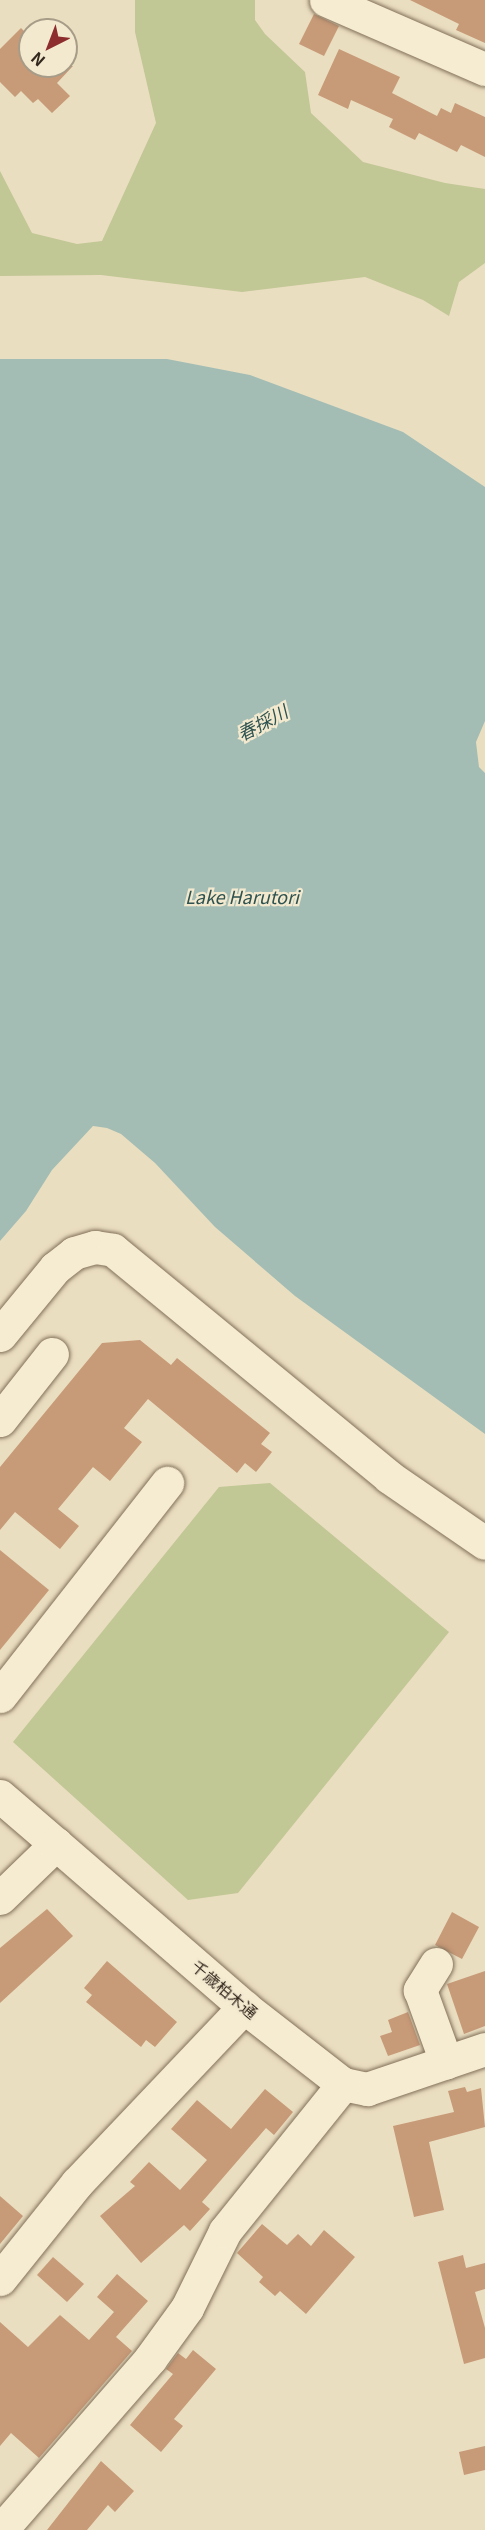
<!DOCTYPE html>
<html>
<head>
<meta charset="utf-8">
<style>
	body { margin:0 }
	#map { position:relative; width:485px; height:2530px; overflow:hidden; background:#eadec0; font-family:Georgia,"Noto Sans JP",serif }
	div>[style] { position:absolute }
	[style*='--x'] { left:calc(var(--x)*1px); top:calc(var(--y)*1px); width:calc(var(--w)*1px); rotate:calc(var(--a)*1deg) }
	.green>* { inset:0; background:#c1c795 }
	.water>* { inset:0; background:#a3bdb5 }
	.building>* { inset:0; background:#c79a78 }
	.roads { filter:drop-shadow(0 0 2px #827059) drop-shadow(0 0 2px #827059) }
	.minor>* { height:33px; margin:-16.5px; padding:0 16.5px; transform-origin:16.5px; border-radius:16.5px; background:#f6ecd2 }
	span { translate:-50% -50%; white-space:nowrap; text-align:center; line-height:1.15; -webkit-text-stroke:4.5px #f3e9cf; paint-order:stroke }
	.street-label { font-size:16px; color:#33281d }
	.water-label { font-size:18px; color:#2d5250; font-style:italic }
	.north { position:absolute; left:18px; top:18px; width:60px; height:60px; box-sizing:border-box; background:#f3e9cf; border:2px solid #a69c88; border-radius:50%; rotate:222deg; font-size:16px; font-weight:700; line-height:24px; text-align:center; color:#33281d }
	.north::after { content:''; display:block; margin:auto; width:21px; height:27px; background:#8d2d2d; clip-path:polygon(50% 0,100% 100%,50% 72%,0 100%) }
</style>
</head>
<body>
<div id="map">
	<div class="green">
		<div style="clip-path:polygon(135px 0,255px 0,255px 20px,265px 34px,305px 72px,311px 113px,363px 162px,445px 183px,485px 189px,485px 263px,459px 282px,449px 316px,423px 300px,365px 277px,242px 292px,101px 275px,0 276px,0 171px,32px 233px,77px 244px,102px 241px,156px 123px,135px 32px)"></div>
		<div style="clip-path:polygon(270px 1483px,449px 1632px,238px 1893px,188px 1900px,13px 1742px,219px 1487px)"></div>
	</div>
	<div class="water">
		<div style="clip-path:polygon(0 359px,167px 359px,250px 375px,403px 432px,485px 487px,485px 721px,476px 742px,479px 767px,485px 773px,485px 1434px,295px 1296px,215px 1227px,155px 1163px,121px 1134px,107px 1128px,93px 1126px,52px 1170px,26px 1211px,0 1241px)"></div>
	</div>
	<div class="building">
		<div style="clip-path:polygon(410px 0,485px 0,485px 43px,456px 30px,459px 24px)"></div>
		<div style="clip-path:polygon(314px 14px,339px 26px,324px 56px,299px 44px)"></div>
		<div style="clip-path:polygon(21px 28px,30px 37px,30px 66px,73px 66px,57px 83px,70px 96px,52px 113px,38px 99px,33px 103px,21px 91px,15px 97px,0 82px,0 49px)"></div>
		<div style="clip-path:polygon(339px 49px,400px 77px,392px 93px,437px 116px,441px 108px,451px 113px,455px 103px,485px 117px,485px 157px,461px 145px,457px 152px,419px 133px,415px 140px,389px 127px,393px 119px,351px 100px,348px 109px,318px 95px)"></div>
		<div style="clip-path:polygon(140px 1340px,171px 1365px,177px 1358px,270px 1433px,261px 1444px,272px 1452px,256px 1472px,245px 1463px,237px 1473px,148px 1399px,124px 1428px,142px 1442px,110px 1481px,93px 1467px,58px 1509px,79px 1526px,60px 1549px,15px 1512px,0 1530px,0 1467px,102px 1343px)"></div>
		<div style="clip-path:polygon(0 1550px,49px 1590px,0 1650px)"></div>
		<div style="clip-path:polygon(47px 1909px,73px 1936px,0 2003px,0 1948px)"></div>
		<div style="clip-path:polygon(452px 1912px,479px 1927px,462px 1959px,435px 1945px)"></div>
		<div style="clip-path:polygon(107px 1961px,177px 2022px,155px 2047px,146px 2040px,141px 2047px,86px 2002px,92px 1995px,84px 1988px)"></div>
		<div style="clip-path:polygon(485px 1971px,485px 2026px,464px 2034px,447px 1984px)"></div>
		<div style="clip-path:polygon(408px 2012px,420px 2045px,388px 2056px,380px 2036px,392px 2032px,388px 2020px)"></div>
		<div style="clip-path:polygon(465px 2087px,467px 2092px,481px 2088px,485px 2127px,429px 2142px,444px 2210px,414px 2217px,393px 2126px,454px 2112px,448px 2091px)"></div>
		<div style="clip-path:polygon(265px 2089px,293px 2112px,274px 2135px,266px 2128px,202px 2202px,210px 2209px,190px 2231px,184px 2225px,141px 2263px,100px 2216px,135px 2186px,130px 2182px,149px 2162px,180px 2190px,207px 2160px,171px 2129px,197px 2100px,231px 2129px)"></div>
		<div style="clip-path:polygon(0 2196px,23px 2216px,0 2244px)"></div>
		<div style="clip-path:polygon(262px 2224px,287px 2245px,298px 2234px,311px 2246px,324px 2230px,355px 2257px,306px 2314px,280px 2291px,275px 2296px,259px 2282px,263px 2277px,237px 2253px)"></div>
		<div style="clip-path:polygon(463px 2255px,466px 2268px,485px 2263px,485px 2289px,475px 2292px,485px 2328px,485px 2358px,464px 2364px,438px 2262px)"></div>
		<div style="clip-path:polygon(53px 2257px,84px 2284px,67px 2302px,37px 2275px)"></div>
		<div style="clip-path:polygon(117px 2274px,148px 2301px,116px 2337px,132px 2351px,39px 2458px,11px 2433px,0 2446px,0 2322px,28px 2347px,60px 2315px,89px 2340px,114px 2312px,97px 2297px)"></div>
		<div style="clip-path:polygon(193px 2350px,216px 2369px,174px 2419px,183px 2426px,161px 2452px,130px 2425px,173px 2374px,166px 2369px,178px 2353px,186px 2359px)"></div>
		<div style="clip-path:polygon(485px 2446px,485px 2470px,464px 2475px,459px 2452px)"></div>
		<div style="clip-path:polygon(101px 2461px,134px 2491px,115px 2512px,108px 2505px,87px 2530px,47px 2530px)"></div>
	</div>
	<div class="roads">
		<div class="minor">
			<div style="--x:326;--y:0;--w:173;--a:23.5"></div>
			<div style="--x:0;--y:1335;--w:87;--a:-50.6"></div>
			<div style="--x:55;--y:1268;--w:24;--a:-38"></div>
			<div style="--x:74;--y:1253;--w:22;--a:-16"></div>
			<div style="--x:95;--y:1247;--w:18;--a:9"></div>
			<div style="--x:113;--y:1250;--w:357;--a:39.4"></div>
			<div style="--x:389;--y:1477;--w:116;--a:34.5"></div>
			<div style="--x:0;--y:1420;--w:84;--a:-51.8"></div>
			<div style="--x:0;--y:1696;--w:271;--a:-51.9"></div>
			<div style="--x:0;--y:1796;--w:74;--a:40.6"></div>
			<div style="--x:0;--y:1898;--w:78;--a:-44"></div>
			<div style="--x:56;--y:1844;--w:249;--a:40.9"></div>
			<div style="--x:244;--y:2007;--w:125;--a:37.9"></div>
			<div style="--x:343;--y:2084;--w:25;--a:12"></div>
			<div style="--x:367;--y:2089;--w:125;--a:-18.7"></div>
			<div style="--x:436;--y:1964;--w:31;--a:122"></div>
			<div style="--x:420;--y:1990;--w:77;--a:70.1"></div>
			<div style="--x:0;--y:2279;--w:123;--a:-51.3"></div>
			<div style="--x:77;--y:2183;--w:243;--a:-46.5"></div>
			<div style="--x:1;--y:2530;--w:227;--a:-48.9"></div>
			<div style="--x:150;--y:2359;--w:63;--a:-54"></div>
			<div style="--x:187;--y:2308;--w:86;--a:-63.7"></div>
			<div style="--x:225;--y:2231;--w:189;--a:-51.2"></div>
		</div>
	</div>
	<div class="street-label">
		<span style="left:225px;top:1989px;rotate:40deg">千歳柏木通</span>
	</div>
	<div class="water-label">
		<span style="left:262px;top:722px;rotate:-28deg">春採川</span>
		<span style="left:242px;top:896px">Lake Harutori</span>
	</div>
	<div class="north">N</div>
</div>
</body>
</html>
